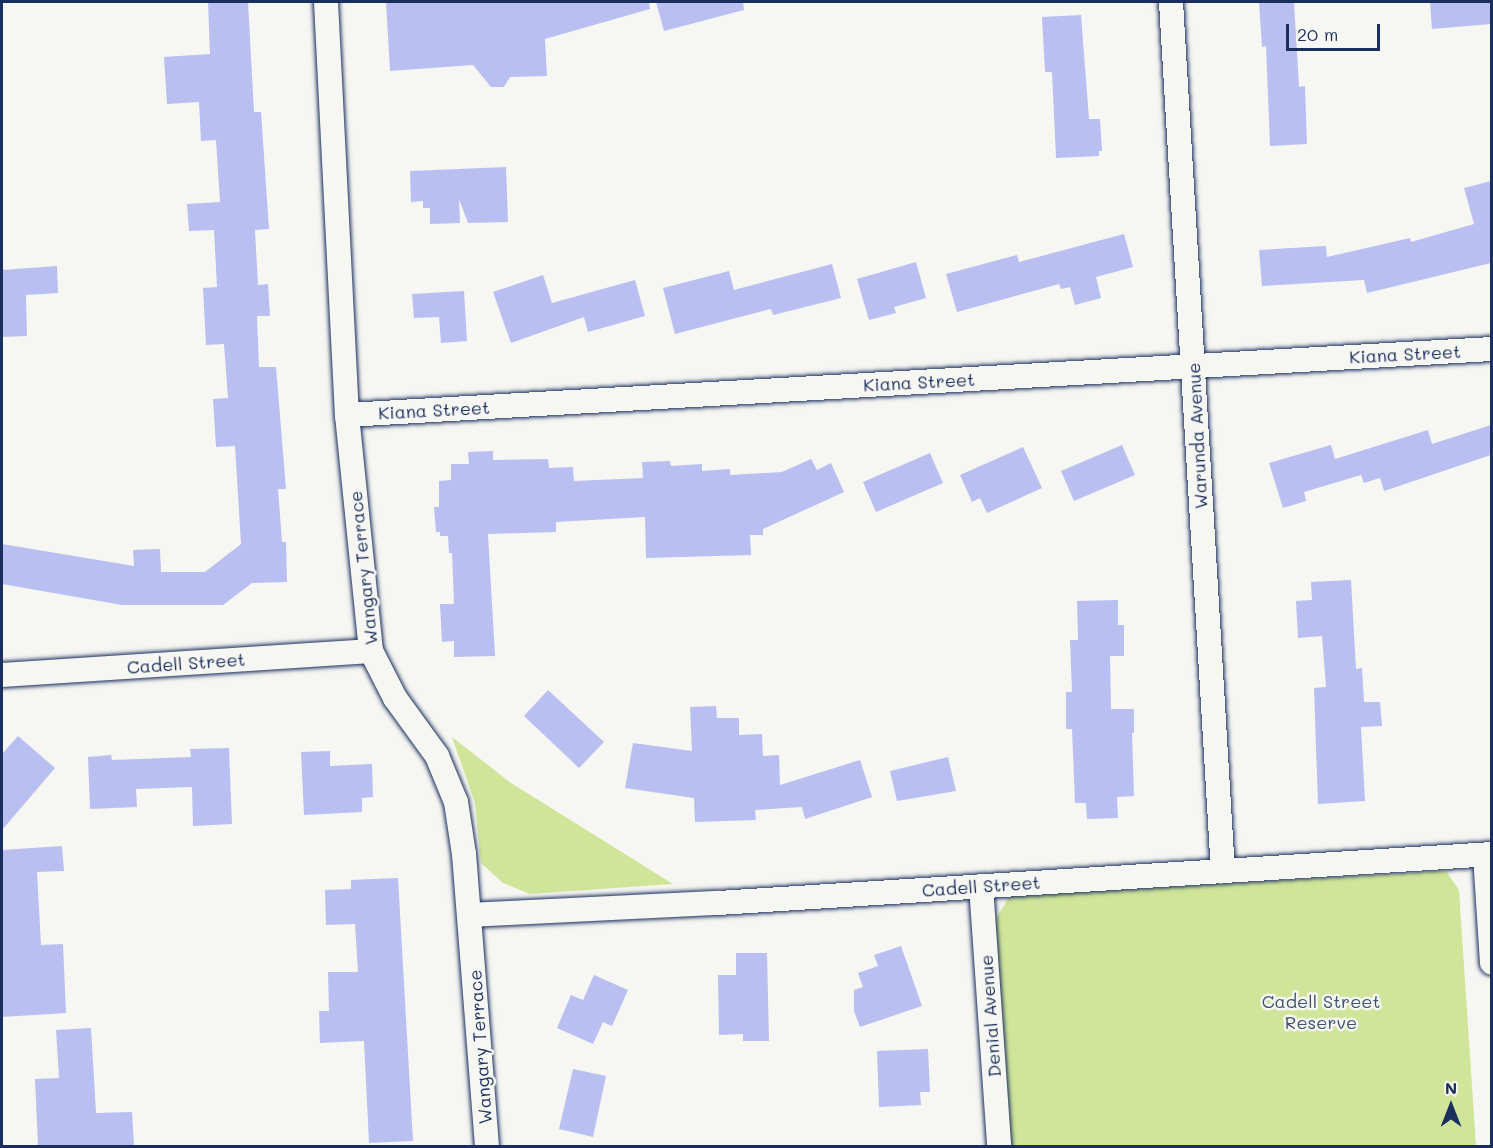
<!DOCTYPE html>
<html>
<head>
<meta charset="utf-8">
<style>
	body { margin:0 }
	#map { position:relative; width:1493px; height:1148px; overflow:hidden; background:#f6f6f2; font-family:Mali,sans-serif }
	div>[style] { position:absolute }
	[style*='--x'] { left:calc(var(--x)*1px); top:calc(var(--y)*1px); width:calc(var(--w)*1px); rotate:calc(var(--a)*1deg) }
	.green>* { inset:0; background:#d0e599 }
	.building>* { inset:0; background:#babff1 }
	.roads { filter:drop-shadow(0 0 2px #1b2f5e) drop-shadow(0 0 2px #1b2f5e) }
	.street>* { height:24px; margin:-12px; padding:0 12px; transform-origin:12px; border-radius:12px; background:#f6f6f2 }
	span { translate:-50% -50%; white-space:nowrap; text-align:center; line-height:1.15; -webkit-text-stroke:5px #f6f6f2; paint-order:stroke }
	.street-label { font-size:18px; color:#1b2f5e }
	.park-label { font-size:18px; color:#3f536a }
	.frame { position:absolute; inset:0; border:3px solid #1b2f5e; pointer-events:none }
	.north { position:absolute; left:1421px; top:1076px; width:60px; height:60px; -webkit-text-stroke:4px #f6f6f2; paint-order:stroke; rotate:0deg; font-size:16px; font-weight:700; line-height:24px; text-align:center; color:#1b2f5e }
	.north::after { content:''; display:block; margin:auto; width:21px; height:27px; background:#1b2f5e; clip-path:polygon(50% 0,100% 100%,50% 72%,0 100%) }
	.scale { position:absolute; left:1286px; top:24px; width:94px; height:27px; box-sizing:border-box; border:3px solid #1b2f5e; border-top:0; padding-left:8px; font-size:18px; line-height:21px; white-space:nowrap; color:#1b2f5e; -webkit-text-stroke:4px #f6f6f2; paint-order:stroke }
</style>
</head>
<body>
<div id="map">
	<div class="green">
		<div style="clip-path:polygon(452px 737px,511px 783px,673px 884px,530px 894px,503px 883px,481px 863px,475px 803px)"></div>
		<div style="clip-path:polygon(1446px 871px,1459px 890px,1476px 1146px,1009px 1146px,994px 921px,1010px 896px)"></div>
	</div>
	<div class="building">
		<div style="clip-path:polygon(208px 2px,248px 2px,254px 112px,261px 112px,269px 229px,255px 230px,258px 285px,268px 284px,270px 316px,257px 316px,259px 367px,276px 367px,286px 489px,278px 489px,282px 542px,286px 542px,287px 582px,252px 583px,223px 605px,122px 605px,2px 584px,2px 544px,134px 566px,133px 550px,160px 549px,161px 572px,205px 572px,241px 544px,235px 446px,216px 447px,213px 399px,228px 398px,224px 344px,206px 345px,203px 288px,217px 287px,214px 230px,189px 231px,187px 204px,220px 202px,216px 140px,201px 141px,199px 102px,167px 104px,164px 57px,210px 54px)"></div>
		<div style="clip-path:polygon(386px 2px,649px 2px,650px 9px,545px 39px,547px 76px,510px 77px,504px 87px,491px 87px,473px 65px,390px 71px)"></div>
		<div style="clip-path:polygon(656px 2px,743px 2px,744px 10px,664px 31px)"></div>
		<div style="clip-path:polygon(1259px 2px,1294px 2px,1299px 87px,1305px 86px,1307px 144px,1270px 146px,1266px 46px,1262px 47px)"></div>
		<div style="clip-path:polygon(1430px 2px,1491px 2px,1491px 24px,1432px 29px)"></div>
		<div style="clip-path:polygon(1081px 15px,1089px 119px,1100px 119px,1102px 151px,1099px 151px,1099px 156px,1056px 158px,1052px 72px,1045px 72px,1042px 17px)"></div>
		<div style="clip-path:polygon(506px 167px,508px 222px,468px 223px,459px 199px,460px 223px,430px 224px,430px 208px,423px 208px,423px 201px,411px 202px,410px 171px)"></div>
		<div style="clip-path:polygon(1491px 181px,1491px 263px,1367px 293px,1364px 280px,1262px 286px,1259px 250px,1326px 246px,1327px 257px,1410px 238px,1411px 242px,1474px 224px,1464px 188px)"></div>
		<div style="clip-path:polygon(1124px 234px,1133px 267px,1096px 277px,1101px 298px,1075px 305px,1070px 287px,1061px 289px,1059px 284px,957px 312px,946px 274px,1017px 255px,1019px 262px)"></div>
		<div style="clip-path:polygon(916px 262px,926px 298px,894px 307px,896px 313px,869px 320px,857px 279px)"></div>
		<div style="clip-path:polygon(832px 264px,841px 298px,773px 315px,771px 309px,675px 334px,663px 288px,729px 271px,734px 290px)"></div>
		<div style="clip-path:polygon(57px 266px,58px 293px,26px 295px,27px 336px,2px 337px,2px 270px)"></div>
		<div style="clip-path:polygon(543px 275px,552px 303px,635px 280px,645px 316px,588px 332px,584px 317px,511px 343px,493px 292px)"></div>
		<div style="clip-path:polygon(464px 291px,467px 341px,441px 343px,439px 317px,414px 318px,412px 294px)"></div>
		<div style="clip-path:polygon(1491px 425px,1491px 455px,1384px 491px,1380px 478px,1364px 483px,1361px 475px,1304px 492px,1306px 501px,1283px 508px,1269px 463px,1331px 445px,1335px 459px,1428px 430px,1432px 444px)"></div>
		<div style="clip-path:polygon(1122px 445px,1135px 475px,1074px 501px,1061px 471px)"></div>
		<div style="clip-path:polygon(1023px 447px,1042px 488px,987px 513px,980px 498px,972px 502px,960px 475px)"></div>
		<div style="clip-path:polygon(493px 451px,493px 460px,548px 459px,549px 468px,573px 467px,574px 481px,643px 478px,642px 462px,670px 461px,671px 466px,702px 464px,702px 471px,730px 469px,730px 475px,782px 472px,811px 459px,817px 470px,831px 463px,844px 492px,763px 529px,763px 535px,750px 535px,751px 555px,646px 558px,645px 517px,556px 522px,556px 532px,488px 534px,495px 656px,454px 657px,454px 641px,442px 642px,440px 604px,454px 604px,452px 553px,449px 553px,448px 536px,440px 536px,440px 532px,436px 532px,434px 507px,439px 507px,439px 481px,451px 480px,451px 464px,469px 464px,468px 452px)"></div>
		<div style="clip-path:polygon(930px 453px,943px 483px,876px 512px,863px 482px)"></div>
		<div style="clip-path:polygon(1351px 580px,1356px 669px,1362px 668px,1364px 702px,1380px 702px,1382px 726px,1361px 727px,1365px 801px,1318px 804px,1314px 688px,1326px 687px,1322px 636px,1298px 638px,1296px 601px,1312px 600px,1311px 582px)"></div>
		<div style="clip-path:polygon(1118px 600px,1118px 625px,1124px 625px,1124px 656px,1110px 656px,1111px 709px,1134px 709px,1134px 733px,1132px 733px,1134px 796px,1117px 797px,1118px 818px,1087px 819px,1086px 803px,1075px 803px,1072px 729px,1066px 729px,1066px 692px,1072px 692px,1070px 640px,1078px 640px,1077px 601px)"></div>
		<div style="clip-path:polygon(548px 690px,604px 742px,579px 768px,524px 716px)"></div>
		<div style="clip-path:polygon(716px 706px,717px 718px,739px 718px,739px 735px,762px 734px,763px 756px,779px 755px,780px 785px,860px 760px,872px 797px,805px 819px,802px 807px,755px 810px,756px 820px,695px 822px,694px 798px,625px 788px,633px 743px,692px 751px,690px 707px)"></div>
		<div style="clip-path:polygon(18px 736px,55px 768px,2px 830px,2px 754px)"></div>
		<div style="clip-path:polygon(229px 748px,232px 824px,193px 826px,192px 787px,136px 789px,137px 807px,90px 809px,88px 757px,111px 755px,112px 760px,191px 757px,190px 749px)"></div>
		<div style="clip-path:polygon(330px 751px,330px 766px,372px 764px,373px 797px,362px 798px,362px 812px,304px 815px,301px 752px)"></div>
		<div style="clip-path:polygon(948px 757px,956px 791px,897px 801px,890px 771px)"></div>
		<div style="clip-path:polygon(62px 846px,64px 871px,37px 872px,41px 945px,63px 944px,66px 1013px,2px 1017px,2px 850px)"></div>
		<div style="clip-path:polygon(398px 878px,413px 1141px,369px 1143px,364px 1041px,320px 1043px,319px 1011px,329px 1011px,328px 972px,358px 972px,355px 924px,326px 925px,325px 890px,351px 889px,351px 880px)"></div>
		<div style="clip-path:polygon(901px 946px,922px 1006px,860px 1027px,854px 1011px,854px 990px,863px 987px,858px 973px,878px 966px,874px 955px)"></div>
		<div style="clip-path:polygon(736px 953px,767px 953px,769px 1041px,743px 1041px,743px 1034px,719px 1035px,718px 975px,736px 975px)"></div>
		<div style="clip-path:polygon(594px 975px,628px 990px,612px 1026px,603px 1022px,593px 1044px,557px 1028px,571px 995px,583px 1000px)"></div>
		<div style="clip-path:polygon(91px 1028px,96px 1113px,132px 1112px,134px 1146px,38px 1146px,35px 1079px,59px 1078px,56px 1030px)"></div>
		<div style="clip-path:polygon(928px 1049px,930px 1092px,920px 1092px,921px 1105px,879px 1107px,877px 1051px)"></div>
		<div style="clip-path:polygon(573px 1069px,606px 1076px,593px 1137px,559px 1129px)"></div>
	</div>
	<div class="roads">
		<div class="street">
			<div style="--x:326;--y:2;--w:414;--a:87.1"></div>
			<div style="--x:347;--y:415;--w:237;--a:84.2"></div>
			<div style="--x:371;--y:651;--w:53;--a:62.9"></div>
			<div style="--x:395;--y:698;--w:72;--a:54.1"></div>
			<div style="--x:437;--y:756;--w:50;--a:67.6"></div>
			<div style="--x:456;--y:802;--w:53;--a:81.3"></div>
			<div style="--x:464;--y:854;--w:293;--a:85.5"></div>
			<div style="--x:1171;--y:2;--w:871;--a:86.58"></div>
			<div style="--x:347;--y:415;--w:1147;--a:-3.3"></div>
			<div style="--x:2;--y:675;--w:370;--a:-3.7"></div>
			<div style="--x:1485;--y:855;--w:108;--a:86.3"></div>
			<div style="--x:981;--y:886;--w:261;--a:86"></div>
			<div style="--x:470;--y:915;--w:248;--a:-2.8"></div>
			<div style="--x:718;--y:903;--w:776;--a:-3.62"></div>
		</div>
	</div>
	<div class="street-label">
		<span style="left:1405px;top:354px;rotate:-3deg">Kiana Street</span>
		<span style="left:919px;top:382px;rotate:-3deg">Kiana Street</span>
		<span style="left:434px;top:410px;rotate:-3deg">Kiana Street</span>
		<span style="left:1197px;top:436px;rotate:-93deg">Warunda Avenue</span>
		<span style="left:363px;top:568px;rotate:-96deg">Wangary Terrace</span>
		<span style="left:186px;top:663px;rotate:-4deg">Cadell Street</span>
		<span style="left:981px;top:886px;rotate:-4deg">Cadell Street</span>
		<span style="left:990px;top:1016px;rotate:-94deg">Denial Avenue</span>
		<span style="left:480px;top:1047px;rotate:-94deg">Wangary Terrace</span>
	</div>
	<div class="park-label">
		<span style="left:1321px;top:1012px">Cadell Street<br>Reserve</span>
	</div>
	<div class="frame"></div>
	<div class="north">N</div>
	<div class="scale">20 m</div>
</div>
</body>
</html>
